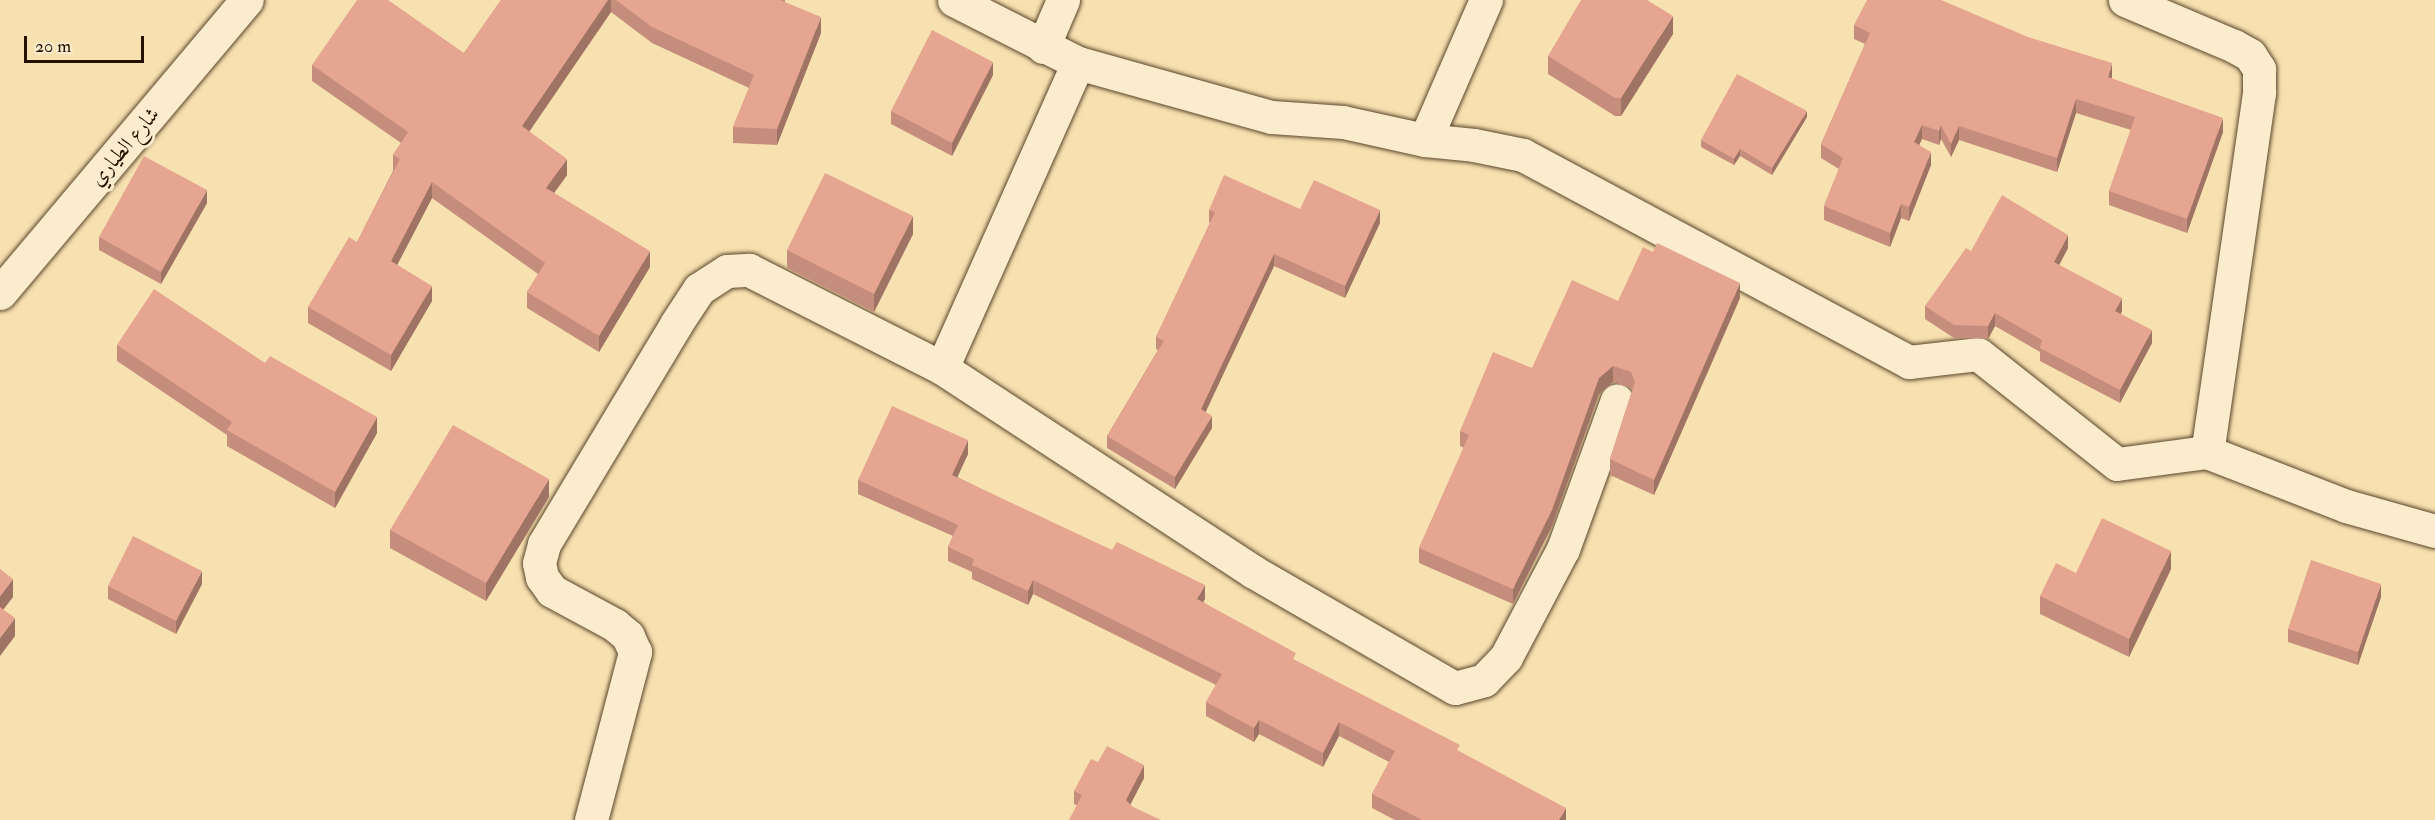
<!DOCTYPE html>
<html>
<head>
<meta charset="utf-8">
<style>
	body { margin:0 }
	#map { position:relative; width:2435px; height:820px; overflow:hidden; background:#f8e1b0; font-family:"IM FELL Double Pica",Amiri,serif }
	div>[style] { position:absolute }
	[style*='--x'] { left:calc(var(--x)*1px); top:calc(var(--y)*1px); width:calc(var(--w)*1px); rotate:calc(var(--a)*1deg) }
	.roads { filter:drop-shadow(0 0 2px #5a452c) drop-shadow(0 0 2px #5a452c) }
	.minor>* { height:33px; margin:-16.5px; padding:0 16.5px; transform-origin:16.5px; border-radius:16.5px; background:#faeccc }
	.wall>* { inset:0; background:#c58e7c }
	.shaded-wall>* { inset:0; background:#a07465 }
	.building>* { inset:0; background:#e5a590 }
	span { translate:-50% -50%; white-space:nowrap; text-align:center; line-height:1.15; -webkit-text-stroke:6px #faeccc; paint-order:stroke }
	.street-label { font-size:21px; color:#251100 }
	.scale { position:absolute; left:24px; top:36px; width:120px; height:27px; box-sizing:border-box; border:3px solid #251100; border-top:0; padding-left:8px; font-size:18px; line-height:21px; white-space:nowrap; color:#251100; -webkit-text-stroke:4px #faeccc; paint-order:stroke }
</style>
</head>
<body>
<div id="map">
	<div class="roads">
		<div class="minor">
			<div style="--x:954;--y:0;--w:139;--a:26.9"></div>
			<div style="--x:1078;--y:63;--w:201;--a:15.6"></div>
			<div style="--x:1272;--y:117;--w:71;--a:4"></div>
			<div style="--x:1343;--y:122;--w:84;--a:12.4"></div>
			<div style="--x:1425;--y:140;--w:49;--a:5.8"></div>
			<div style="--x:1474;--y:145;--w:50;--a:11.5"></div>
			<div style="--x:1523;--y:155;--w:438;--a:28.2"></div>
			<div style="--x:1909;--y:362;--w:69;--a:-6.6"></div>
			<div style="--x:1978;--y:354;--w:177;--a:38.4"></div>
			<div style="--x:2117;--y:464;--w:91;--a:-7.6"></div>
			<div style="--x:2207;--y:452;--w:149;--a:21.2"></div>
			<div style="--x:2346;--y:506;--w:92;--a:15.7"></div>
			<div style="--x:2125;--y:0;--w:118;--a:22.9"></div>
			<div style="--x:2234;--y:46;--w:18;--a:29"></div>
			<div style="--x:2250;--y:55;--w:17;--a:57"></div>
			<div style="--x:2259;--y:69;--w:24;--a:90"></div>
			<div style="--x:2259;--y:93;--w:363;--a:98.2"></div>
			<div style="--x:1043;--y:47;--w:51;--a:-66.9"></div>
			<div style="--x:1425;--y:140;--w:153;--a:-66.5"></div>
			<div style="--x:0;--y:293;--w:383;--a:-49.9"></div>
			<div style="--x:942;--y:368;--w:334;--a:-66"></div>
			<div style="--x:591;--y:820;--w:174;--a:-75.3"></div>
			<div style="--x:635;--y:652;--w:17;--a:-114"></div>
			<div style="--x:628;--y:636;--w:17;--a:-140"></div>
			<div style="--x:615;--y:625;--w:72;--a:-151.6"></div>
			<div style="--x:552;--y:591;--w:17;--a:-126"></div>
			<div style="--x:542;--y:577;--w:14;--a:-102"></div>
			<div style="--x:539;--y:563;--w:20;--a:-75"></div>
			<div style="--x:544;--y:544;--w:257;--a:-59"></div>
			<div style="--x:676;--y:324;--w:42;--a:-56.7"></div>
			<div style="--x:699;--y:289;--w:33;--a:-33"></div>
			<div style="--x:727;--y:271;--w:22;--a:-3"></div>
			<div style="--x:749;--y:270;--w:216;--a:26.9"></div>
			<div style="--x:942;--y:368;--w:371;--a:33.2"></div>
			<div style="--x:1252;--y:571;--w:234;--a:30"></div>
			<div style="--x:1455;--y:688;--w:30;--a:-15"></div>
			<div style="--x:1484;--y:680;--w:32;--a:-46"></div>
			<div style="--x:1506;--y:657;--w:122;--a:-62.2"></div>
			<div style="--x:1563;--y:549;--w:158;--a:-70.1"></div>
		</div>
	</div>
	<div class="wall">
		<div style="clip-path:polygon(501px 0,785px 0,785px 3px,821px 33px,777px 145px,733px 143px,733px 127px,749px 88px,652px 43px,611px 12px,529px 132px,567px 175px,554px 193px,650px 267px,599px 352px,527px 308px,527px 292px,538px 274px,432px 198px,397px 265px,432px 301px,391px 371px,308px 323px,308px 307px,357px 242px,393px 171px,393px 155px,401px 143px,312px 81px,312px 65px,464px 53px)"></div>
		<div style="clip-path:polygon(1854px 25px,2112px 77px,2111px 79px,2223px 132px,2187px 233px,2109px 205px,2109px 191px,2131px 130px,2076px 113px,2057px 172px,1959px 140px,1951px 157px,1941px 139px,1939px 145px,1922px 139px,1919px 145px,1931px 165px,1909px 221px,1901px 218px,1890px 247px,1824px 220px,1824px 206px,1839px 169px,1821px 158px,1821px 144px,1865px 44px,1854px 39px)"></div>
		<div style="clip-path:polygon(1673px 34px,1621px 116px,1615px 116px,1548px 74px,1548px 56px)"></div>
		<div style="clip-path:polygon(993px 75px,952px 156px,891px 124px,891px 111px)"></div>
		<div style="clip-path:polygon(1807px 117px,1772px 175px,1740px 156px,1734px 165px,1701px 147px,1701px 140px)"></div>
		<div style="clip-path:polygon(207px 203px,161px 284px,99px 250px,99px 237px)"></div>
		<div style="clip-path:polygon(1300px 209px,1380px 223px,1345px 298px,1274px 266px,1205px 412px,1212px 428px,1175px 489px,1107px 448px,1107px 436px,1158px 350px,1156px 349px,1156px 337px,1210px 223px,1209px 222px,1209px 210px)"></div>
		<div style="clip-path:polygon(913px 234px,874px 312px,787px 268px,787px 250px)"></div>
		<div style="clip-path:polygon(2068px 248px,2059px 265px,2122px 311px,2121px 314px,2152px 343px,2120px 403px,2040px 361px,2040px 352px,1995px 326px,1988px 339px,1954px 338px,1925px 319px,1925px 306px,1971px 251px)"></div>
		<div style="clip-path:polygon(1740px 298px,1654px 495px,1610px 475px,1610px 459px,1632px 391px,1631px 388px,1613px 382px,1599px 394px,1552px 526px,1513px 604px,1419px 563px,1419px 548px,1464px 448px,1460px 446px,1460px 431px,1532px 368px,1618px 301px)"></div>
		<div style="clip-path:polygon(117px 345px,265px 363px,377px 433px,335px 508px,227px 446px,227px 435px,117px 361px)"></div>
		<div style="clip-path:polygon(968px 454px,957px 477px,1205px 599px,1203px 602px,1296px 661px,1460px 752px,1566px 820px,1395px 820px,1372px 808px,1372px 794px,1389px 762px,1339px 736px,1323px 767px,1259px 734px,1254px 742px,1206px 716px,1206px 702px,1216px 685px,1033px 594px,1028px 605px,972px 579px,972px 572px,948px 561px,948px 547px,953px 536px,858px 494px,858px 480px)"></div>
		<div style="clip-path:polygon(549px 497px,486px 601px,390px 548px,390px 530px)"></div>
		<div style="clip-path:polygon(2171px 569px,2129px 657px,2040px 614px,2040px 596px,2076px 573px)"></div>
		<div style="clip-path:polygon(202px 584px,176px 634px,108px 599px,108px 586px)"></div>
		<div style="clip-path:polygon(2381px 597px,2358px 665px,2288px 642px,2288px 629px)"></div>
		<div style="clip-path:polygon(1098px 762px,1144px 778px,1130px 805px,1076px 805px,1074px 804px,1074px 791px)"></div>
	</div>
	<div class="shaded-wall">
		<div style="clip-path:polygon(608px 0,611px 0,611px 12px,522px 142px,522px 126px)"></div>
		<div style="clip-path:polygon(1673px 16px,1673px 34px,1621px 116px,1621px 98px)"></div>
		<div style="clip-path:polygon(821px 17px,821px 33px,777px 145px,777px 129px)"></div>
		<div style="clip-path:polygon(993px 62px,993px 75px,952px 156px,952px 143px)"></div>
		<div style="clip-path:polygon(2112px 63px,2112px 77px,2108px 91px,2108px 77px)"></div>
		<div style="clip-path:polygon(2076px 99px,2076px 113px,2057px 172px,2057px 158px)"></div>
		<div style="clip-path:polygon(1807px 111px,1807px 117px,1772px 175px,1772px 168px)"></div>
		<div style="clip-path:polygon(2223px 118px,2223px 132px,2187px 233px,2187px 219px)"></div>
		<div style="clip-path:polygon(1922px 125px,1922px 139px,1914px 156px,1914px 142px)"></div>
		<div style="clip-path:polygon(1941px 125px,1941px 139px,1939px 145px,1939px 131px)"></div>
		<div style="clip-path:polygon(1959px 126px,1959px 140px,1951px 157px,1951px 144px)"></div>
		<div style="clip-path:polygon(1740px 149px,1740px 156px,1734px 165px,1734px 159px)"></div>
		<div style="clip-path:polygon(1931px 152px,1931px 165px,1909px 221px,1909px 207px)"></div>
		<div style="clip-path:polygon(567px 159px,567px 175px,546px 204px,546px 188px)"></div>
		<div style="clip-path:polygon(432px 182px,432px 198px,391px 277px,391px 261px)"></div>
		<div style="clip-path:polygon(207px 190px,207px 203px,161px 284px,161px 272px)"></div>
		<div style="clip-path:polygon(1901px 204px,1901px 218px,1890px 247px,1890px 233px)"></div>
		<div style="clip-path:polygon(1380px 210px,1380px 223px,1345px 298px,1345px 286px)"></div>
		<div style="clip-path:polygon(913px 216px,913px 234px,874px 312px,874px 294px)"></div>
		<div style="clip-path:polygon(2068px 235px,2068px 248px,2054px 275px,2054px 262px)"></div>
		<div style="clip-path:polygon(650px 251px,650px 267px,599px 352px,599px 336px)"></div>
		<div style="clip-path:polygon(1274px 254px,1274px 266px,1201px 422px,1201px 409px)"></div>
		<div style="clip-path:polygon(1740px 283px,1740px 298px,1654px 495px,1654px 480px)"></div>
		<div style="clip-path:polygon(432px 286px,432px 301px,391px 371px,391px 355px)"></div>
		<div style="clip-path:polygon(2122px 298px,2122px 311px,2115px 324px,2115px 311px)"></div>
		<div style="clip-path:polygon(1995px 313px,1995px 326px,1988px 339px,1988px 326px)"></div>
		<div style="clip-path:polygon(2152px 330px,2152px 343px,2120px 403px,2120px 390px)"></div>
		<div style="clip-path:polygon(1613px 366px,1613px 382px,1599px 394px,1552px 526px,1513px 604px,1513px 589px,1599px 378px)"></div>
		<div style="clip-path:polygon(1212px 416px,1212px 428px,1175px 489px,1175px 477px)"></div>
		<div style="clip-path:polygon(377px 417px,377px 433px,335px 508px,335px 492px)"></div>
		<div style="clip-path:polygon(968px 440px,968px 454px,952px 489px,952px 475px)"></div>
		<div style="clip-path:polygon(549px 479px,549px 497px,486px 601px,486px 583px)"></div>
		<div style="clip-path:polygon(2171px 551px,2171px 569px,2129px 657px,2129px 639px)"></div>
		<div style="clip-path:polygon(202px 571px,202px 584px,176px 634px,176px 621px)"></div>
		<div style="clip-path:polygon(13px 579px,13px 597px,0 614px,0 596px)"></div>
		<div style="clip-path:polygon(1033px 580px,1033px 594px,1028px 605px,1028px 591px)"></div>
		<div style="clip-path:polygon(2381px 584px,2381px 597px,2358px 665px,2358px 652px)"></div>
		<div style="clip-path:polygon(1205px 585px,1205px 599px,1197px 613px,1197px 599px)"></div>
		<div style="clip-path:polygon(15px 618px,15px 636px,0 656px,0 638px)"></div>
		<div style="clip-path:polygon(1259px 720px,1259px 734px,1254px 742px,1254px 728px)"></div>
		<div style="clip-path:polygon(1339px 722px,1339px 736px,1323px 767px,1323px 753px)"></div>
		<div style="clip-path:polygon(1144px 765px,1144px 778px,1126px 813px,1126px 800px)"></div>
		<div style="clip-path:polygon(1566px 808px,1566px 820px,1559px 820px)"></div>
	</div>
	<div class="building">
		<div style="clip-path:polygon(357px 0,388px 0,464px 53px,501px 0,608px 0,522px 126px,567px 159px,546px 188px,650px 251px,599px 336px,527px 292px,545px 263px,432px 182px,391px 261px,432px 286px,391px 355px,308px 307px,349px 237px,357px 242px,400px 159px,393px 155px,408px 132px,312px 65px)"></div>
		<div style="clip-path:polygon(616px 0,780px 0,821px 17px,777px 129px,733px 127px,754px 75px,652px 27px)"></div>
		<div style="clip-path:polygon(1581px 0,1647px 0,1673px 16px,1621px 98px,1615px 98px,1548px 56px)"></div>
		<div style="clip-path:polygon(1867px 0,1941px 0,2028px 37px,2112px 63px,2108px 77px,2223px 118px,2187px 219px,2109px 191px,2135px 117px,2076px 99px,2057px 158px,1959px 126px,1951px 144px,1941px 125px,1939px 131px,1922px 125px,1914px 142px,1931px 152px,1909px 207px,1901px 204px,1890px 233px,1824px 206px,1843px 158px,1821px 144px,1870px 33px,1854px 25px)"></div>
		<div style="clip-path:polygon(932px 30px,993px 62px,952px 143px,891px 111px)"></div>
		<div style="clip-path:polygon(1737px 74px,1807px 111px,1772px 168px,1740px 149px,1734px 159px,1701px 140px)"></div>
		<div style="clip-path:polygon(144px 156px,207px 190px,161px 272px,99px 237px)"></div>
		<div style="clip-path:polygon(825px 173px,913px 216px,874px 294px,787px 250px)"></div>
		<div style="clip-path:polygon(1224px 175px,1300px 209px,1314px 180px,1380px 210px,1345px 286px,1274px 254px,1201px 409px,1212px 416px,1175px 477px,1107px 436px,1164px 341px,1156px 337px,1215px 212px,1209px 210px)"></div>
		<div style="clip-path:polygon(2002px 195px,2068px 235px,2054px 262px,2122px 298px,2115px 311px,2152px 330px,2120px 390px,2040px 348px,2042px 340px,1995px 313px,1988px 326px,1954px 325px,1925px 306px,1966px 248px,1971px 251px)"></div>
		<div style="clip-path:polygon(1657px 243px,1740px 283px,1654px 480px,1610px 459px,1635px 382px,1631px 372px,1613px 366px,1599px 378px,1552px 510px,1513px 589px,1419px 548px,1469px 435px,1460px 431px,1493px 352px,1532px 368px,1572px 280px,1618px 301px,1643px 247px,1653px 252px)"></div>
		<div style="clip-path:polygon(154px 289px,265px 363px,270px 356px,377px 417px,335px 492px,227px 430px,232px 422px,117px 345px)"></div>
		<div style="clip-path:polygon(892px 406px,968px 440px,952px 475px,1112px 550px,1117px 542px,1205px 585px,1197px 599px,1296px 653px,1293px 659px,1460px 745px,1457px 750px,1566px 808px,1559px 820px,1422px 820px,1372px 794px,1395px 751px,1339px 722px,1323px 753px,1259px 720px,1254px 728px,1206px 702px,1222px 674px,1033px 580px,1028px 591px,972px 565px,974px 559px,948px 547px,958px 525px,858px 480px)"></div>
		<div style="clip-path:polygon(453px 425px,549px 479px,486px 583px,390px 530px)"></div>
		<div style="clip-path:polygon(2102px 518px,2171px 551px,2129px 639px,2040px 596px,2056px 563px,2076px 573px)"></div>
		<div style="clip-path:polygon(133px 536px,202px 571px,176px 621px,108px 586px)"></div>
		<div style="clip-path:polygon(2311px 560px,2381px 584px,2358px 652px,2288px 629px)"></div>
		<div style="clip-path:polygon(0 569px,13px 579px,0 596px)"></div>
		<div style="clip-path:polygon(0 607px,15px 618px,0 638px)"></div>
		<div style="clip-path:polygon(1107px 746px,1144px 765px,1126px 800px,1133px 807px,1161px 820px,1069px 820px,1082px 795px,1074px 791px,1091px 759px,1098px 762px)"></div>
	</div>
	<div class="street-label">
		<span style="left:125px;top:147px;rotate:-50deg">شارع الطياري</span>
	</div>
	<div class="scale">20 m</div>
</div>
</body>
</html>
